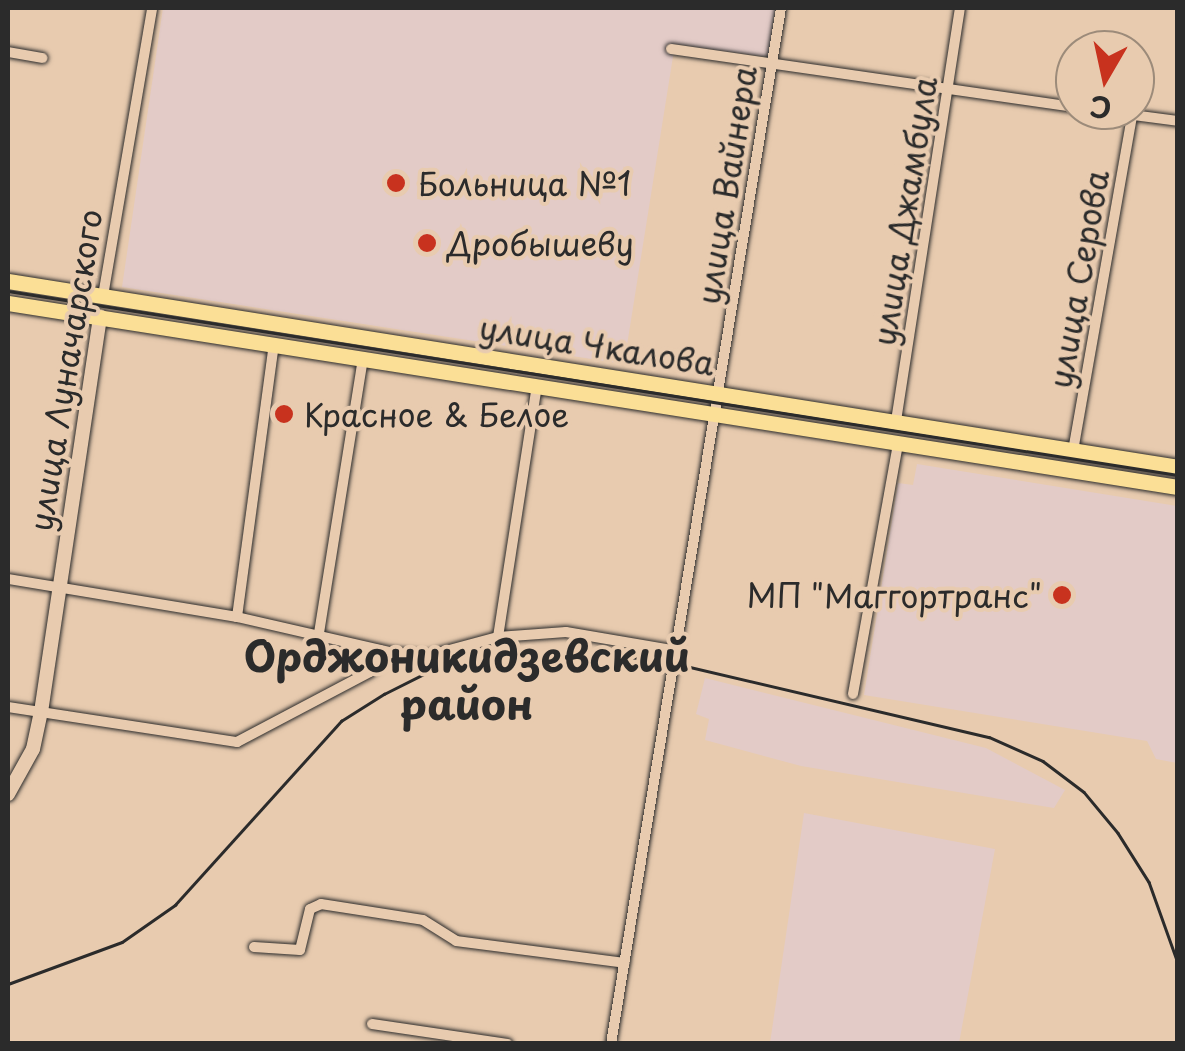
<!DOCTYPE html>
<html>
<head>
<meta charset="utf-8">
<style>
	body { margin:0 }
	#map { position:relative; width:1185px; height:1051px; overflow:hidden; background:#e8cbaf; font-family:"Playpen Sans",sans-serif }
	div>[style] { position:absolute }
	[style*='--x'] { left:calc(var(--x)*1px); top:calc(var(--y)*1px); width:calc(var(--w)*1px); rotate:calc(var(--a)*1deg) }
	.built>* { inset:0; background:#e3cbc7 }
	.roads { filter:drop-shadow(0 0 2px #2b2b2b) drop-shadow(0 0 2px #2b2b2b) }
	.street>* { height:10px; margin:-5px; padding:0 5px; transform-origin:5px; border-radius:5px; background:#e8cbaf }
	.secondary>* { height:14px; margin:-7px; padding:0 7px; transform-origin:7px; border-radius:7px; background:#e8cbaf }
	.primary>* { height:15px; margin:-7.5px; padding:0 7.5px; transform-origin:7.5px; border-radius:7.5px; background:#fbdf96 }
	.tram>* { height:2.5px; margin:-1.25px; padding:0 1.25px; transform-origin:1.25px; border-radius:1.25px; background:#2b2b2b }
	.rail>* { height:2.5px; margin:-1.25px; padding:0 1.25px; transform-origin:1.25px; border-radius:1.25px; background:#2b2b2b }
	.dots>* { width:28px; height:28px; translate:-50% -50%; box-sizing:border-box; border:5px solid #e8cbaf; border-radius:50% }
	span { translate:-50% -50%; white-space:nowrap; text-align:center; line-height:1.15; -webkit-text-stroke:8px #e8cbaf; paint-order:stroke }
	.poi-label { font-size:32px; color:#2b2b2b }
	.left { translate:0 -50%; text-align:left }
	.right { translate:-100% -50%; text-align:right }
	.street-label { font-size:32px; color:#2b2b2b }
	.district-label { font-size:42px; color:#2b2b2b; font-weight:700 }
	.frame { position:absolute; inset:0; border:10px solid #2b2b2b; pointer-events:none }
	.north { position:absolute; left:1055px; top:30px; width:100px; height:100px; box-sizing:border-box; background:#e8cbaf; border:2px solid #9c8b7a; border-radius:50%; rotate:189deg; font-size:28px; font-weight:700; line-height:40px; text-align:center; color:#2b2b2b }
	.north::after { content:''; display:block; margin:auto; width:35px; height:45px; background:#c8321e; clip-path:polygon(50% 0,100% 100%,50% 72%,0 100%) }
</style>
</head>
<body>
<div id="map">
	<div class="built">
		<div style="clip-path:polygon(163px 8px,775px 8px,768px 57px,675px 44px,624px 364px,122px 287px)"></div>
		<div style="clip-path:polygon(917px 464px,1177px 506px,1177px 763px,1156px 759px,1147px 741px,864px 695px,898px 483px,913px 485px)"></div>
		<div style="clip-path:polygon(705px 678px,986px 748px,1065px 790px,1054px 808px,801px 766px,705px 740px,709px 719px,696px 714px)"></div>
		<div style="clip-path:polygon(804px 813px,995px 849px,959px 1043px,770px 1043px)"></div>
	</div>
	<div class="roads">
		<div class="street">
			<div style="--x:671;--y:49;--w:408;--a:8.2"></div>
			<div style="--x:8;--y:52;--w:35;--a:10"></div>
			<div style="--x:1095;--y:110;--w:84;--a:7.5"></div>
			<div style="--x:103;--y:296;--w:292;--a:-80.3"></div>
			<div style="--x:896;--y:421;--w:418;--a:-81.2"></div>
			<div style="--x:1073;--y:451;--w:341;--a:-80"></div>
			<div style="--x:8;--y:579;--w:232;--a:9.4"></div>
			<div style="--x:237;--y:617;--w:157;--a:12.9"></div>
			<div style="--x:390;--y:652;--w:37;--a:6"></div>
			<div style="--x:427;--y:656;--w:73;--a:-15"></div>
			<div style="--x:498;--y:637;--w:68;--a:-4.2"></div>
			<div style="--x:566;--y:632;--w:113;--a:9.7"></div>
			<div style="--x:237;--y:617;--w:275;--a:-82.3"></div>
			<div style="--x:319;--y:633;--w:278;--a:-80.9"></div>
			<div style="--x:498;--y:637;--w:255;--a:-81.2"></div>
			<div style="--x:853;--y:694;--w:253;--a:-79.8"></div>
			<div style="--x:8;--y:707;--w:232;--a:8.7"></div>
			<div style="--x:237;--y:742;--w:150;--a:-27.8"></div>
			<div style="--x:370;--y:672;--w:28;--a:-45"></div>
			<div style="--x:254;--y:947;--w:46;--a:3.7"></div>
			<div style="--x:300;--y:950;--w:42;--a:-76.3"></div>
			<div style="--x:310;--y:909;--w:12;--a:-24"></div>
			<div style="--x:321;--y:904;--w:103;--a:8.9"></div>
			<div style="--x:423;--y:920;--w:39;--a:32"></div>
			<div style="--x:456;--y:941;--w:170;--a:7.4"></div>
			<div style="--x:372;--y:1024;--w:137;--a:8.4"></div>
			<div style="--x:611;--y:1044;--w:1050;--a:-80.68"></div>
		</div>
		<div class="secondary">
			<div style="--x:8;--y:794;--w:51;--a:-60.9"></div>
			<div style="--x:33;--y:749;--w:38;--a:-78"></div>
			<div style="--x:41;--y:712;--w:400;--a:-81.5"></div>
		</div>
		<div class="primary">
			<div style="--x:8;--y:281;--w:1185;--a:9.03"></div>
			<div style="--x:8;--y:303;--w:1184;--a:8.94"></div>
		</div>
	</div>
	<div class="tram">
		<div style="--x:8;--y:291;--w:1184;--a:8.94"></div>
	</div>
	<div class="rail">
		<div style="--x:8;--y:984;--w:121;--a:-20.2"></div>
		<div style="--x:122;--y:942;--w:65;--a:-34.9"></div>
		<div style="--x:175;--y:905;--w:248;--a:-47.9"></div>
		<div style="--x:341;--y:721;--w:51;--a:-32.1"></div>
		<div style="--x:384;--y:694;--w:56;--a:-26.6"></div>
		<div style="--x:434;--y:669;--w:116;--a:-8.4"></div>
		<div style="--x:549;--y:652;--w:107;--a:3.7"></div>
		<div style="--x:656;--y:659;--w:342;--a:13.2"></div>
		<div style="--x:989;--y:737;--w:59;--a:24"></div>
		<div style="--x:1043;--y:761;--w:51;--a:37.1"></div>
		<div style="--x:1084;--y:792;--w:53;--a:50.3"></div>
		<div style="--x:1118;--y:833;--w:58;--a:57.7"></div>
		<div style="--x:1149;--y:882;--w:86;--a:70.3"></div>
		<div style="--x:1176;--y:1044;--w:13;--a:-81"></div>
	</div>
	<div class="dots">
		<div style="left:396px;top:183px;background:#c8321e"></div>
		<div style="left:427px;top:243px;background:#c8321e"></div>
		<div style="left:284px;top:414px;background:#c8321e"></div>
		<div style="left:1062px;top:595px;background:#c8321e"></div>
	</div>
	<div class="poi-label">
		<span class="left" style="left:418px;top:183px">Больница №1</span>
		<span class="left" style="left:447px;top:243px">Дробышеву</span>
		<span class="left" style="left:304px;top:414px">Красное &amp; Белое</span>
		<span class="right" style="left:1042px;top:595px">МП "Маггортранс"</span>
	</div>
	<div class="street-label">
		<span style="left:726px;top:185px;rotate:-81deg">улица Вайнера</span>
		<span style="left:904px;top:211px;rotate:-81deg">улица Джамбула</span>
		<span style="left:1078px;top:279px;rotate:-80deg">улица Серова</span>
		<span style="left:597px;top:345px;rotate:9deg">улица Чкалова</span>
		<span style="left:65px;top:370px;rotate:-81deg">улица Луначарского</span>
	</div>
	<div class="district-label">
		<span style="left:467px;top:679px">Орджоникидзевский<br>район</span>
	</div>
	<div class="frame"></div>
	<div class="north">С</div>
</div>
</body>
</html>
